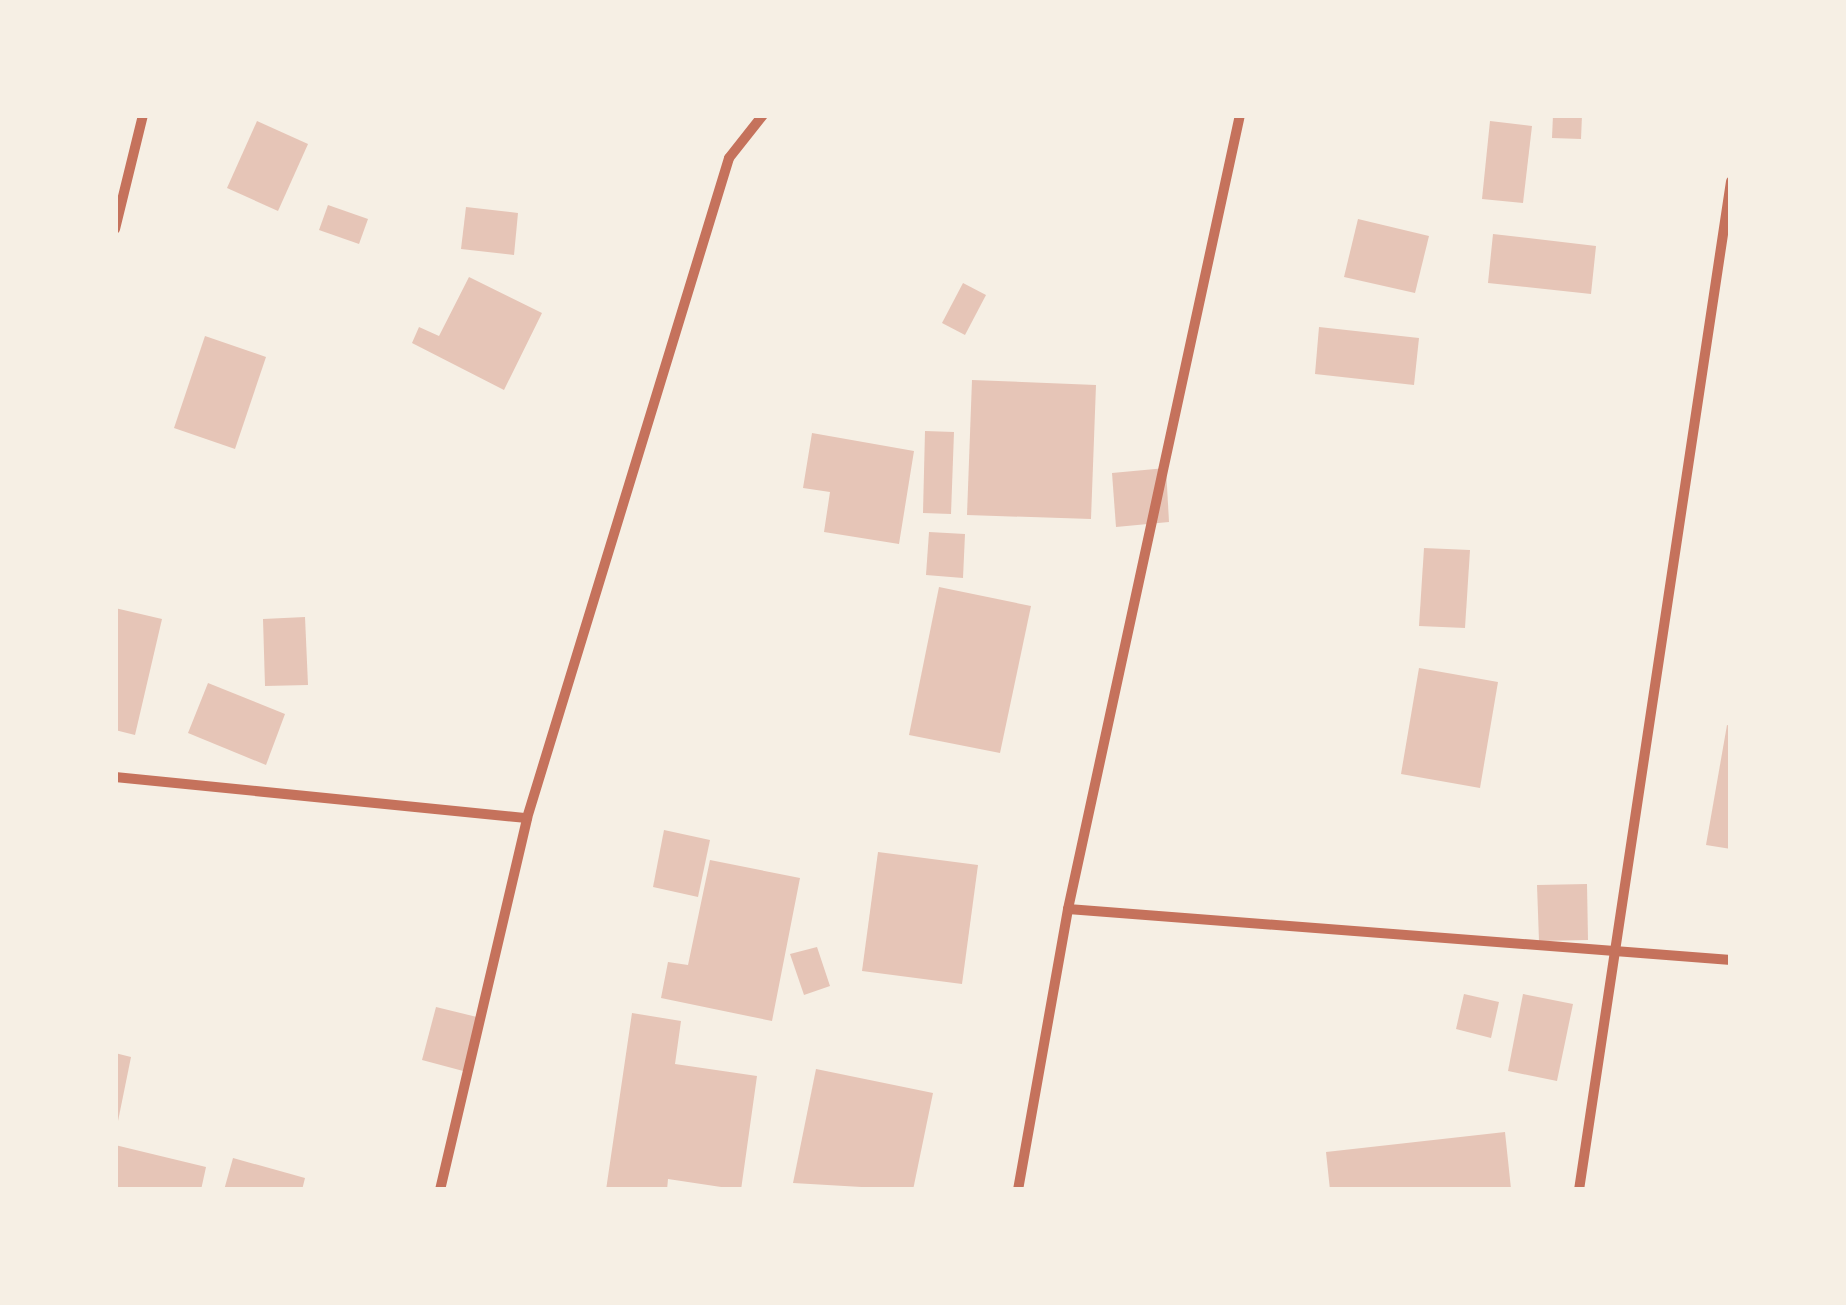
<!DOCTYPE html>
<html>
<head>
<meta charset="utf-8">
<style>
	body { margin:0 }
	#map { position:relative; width:1846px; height:1305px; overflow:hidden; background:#f6efe4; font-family:"Crimson Pro",serif }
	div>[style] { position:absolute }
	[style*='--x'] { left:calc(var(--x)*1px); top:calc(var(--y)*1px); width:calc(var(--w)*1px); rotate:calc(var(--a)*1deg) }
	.building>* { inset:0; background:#e6c5b7 }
	.minor>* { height:10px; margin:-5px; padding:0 5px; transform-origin:5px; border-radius:5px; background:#c5725c }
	span { translate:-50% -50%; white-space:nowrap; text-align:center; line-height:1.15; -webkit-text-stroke:8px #f6efe4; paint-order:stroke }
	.frame { position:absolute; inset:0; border:118px solid #f6efe4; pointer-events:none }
</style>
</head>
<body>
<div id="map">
	<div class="building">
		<div style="clip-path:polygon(1553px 115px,1582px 115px,1581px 139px,1552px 138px)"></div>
		<div style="clip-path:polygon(257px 121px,308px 144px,278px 211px,227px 188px)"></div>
		<div style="clip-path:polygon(1490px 121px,1532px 126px,1523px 203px,1482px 199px)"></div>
		<div style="clip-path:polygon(328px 205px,368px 219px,359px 244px,319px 230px)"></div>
		<div style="clip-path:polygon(466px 207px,518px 213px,514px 255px,461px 249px)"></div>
		<div style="clip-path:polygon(1358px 219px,1429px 236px,1415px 293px,1344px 277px)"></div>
		<div style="clip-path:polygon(1493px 234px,1596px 246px,1591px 294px,1488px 283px)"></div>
		<div style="clip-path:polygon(469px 277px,542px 313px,504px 390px,412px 343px,419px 327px,439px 336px)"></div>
		<div style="clip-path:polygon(963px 283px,986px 295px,965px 335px,942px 323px)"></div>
		<div style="clip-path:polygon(1319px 327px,1419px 338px,1414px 385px,1315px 374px)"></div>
		<div style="clip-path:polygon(205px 336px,266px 357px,235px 449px,174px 428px)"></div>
		<div style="clip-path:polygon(972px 380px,1096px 385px,1091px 519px,967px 515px)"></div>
		<div style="clip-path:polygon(925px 431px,954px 432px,951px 514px,923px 513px)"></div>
		<div style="clip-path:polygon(812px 433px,914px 451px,899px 544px,824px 532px,830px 492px,803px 488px)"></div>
		<div style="clip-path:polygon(1166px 468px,1169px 522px,1116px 527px,1112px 473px)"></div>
		<div style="clip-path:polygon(929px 532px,965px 534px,963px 578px,926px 575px)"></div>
		<div style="clip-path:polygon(1424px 548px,1470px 550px,1465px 628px,1419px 626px)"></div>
		<div style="clip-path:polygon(939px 587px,1031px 606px,1000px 753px,909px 735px)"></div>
		<div style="clip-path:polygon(115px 608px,162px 619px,135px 735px,115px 730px)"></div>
		<div style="clip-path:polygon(305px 617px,308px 685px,265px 686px,263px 619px)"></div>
		<div style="clip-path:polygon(1419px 668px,1498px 682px,1480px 788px,1401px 774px)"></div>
		<div style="clip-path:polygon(208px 683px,285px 714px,266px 765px,188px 733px)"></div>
		<div style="clip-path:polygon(1727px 725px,1731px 726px,1731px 849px,1706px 845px)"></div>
		<div style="clip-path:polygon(664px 830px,710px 840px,698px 897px,653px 887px)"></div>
		<div style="clip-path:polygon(878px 852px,978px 865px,962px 984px,862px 971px)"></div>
		<div style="clip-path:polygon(710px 860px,800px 878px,772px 1021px,661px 998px,668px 962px,688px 965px)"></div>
		<div style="clip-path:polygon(1587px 884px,1588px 940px,1539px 941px,1537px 885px)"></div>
		<div style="clip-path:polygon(817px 947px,830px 986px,804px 995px,790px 954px)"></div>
		<div style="clip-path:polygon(1464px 994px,1499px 1002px,1491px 1038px,1456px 1029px)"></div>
		<div style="clip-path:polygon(1523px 994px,1573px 1004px,1557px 1081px,1508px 1071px)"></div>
		<div style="clip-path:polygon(436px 1007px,481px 1018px,467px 1072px,422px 1060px)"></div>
		<div style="clip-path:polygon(632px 1013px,681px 1021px,675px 1064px,757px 1076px,741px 1190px,668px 1179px,667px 1190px,606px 1190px)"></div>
		<div style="clip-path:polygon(115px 1053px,131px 1057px,117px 1126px,115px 1126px)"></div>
		<div style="clip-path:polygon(816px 1069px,933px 1093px,913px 1190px,793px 1183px)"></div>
		<div style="clip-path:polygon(1505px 1132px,1511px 1189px,1330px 1190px,1326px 1152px)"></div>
		<div style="clip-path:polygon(115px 1145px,206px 1167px,201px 1190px,115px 1190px)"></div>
		<div style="clip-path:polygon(233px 1158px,305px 1178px,302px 1190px,224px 1190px)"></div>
	</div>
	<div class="minor">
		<div style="--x:115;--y:229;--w:117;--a:-76.2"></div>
		<div style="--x:115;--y:777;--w:414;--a:5.7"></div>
		<div style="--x:1068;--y:909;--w:665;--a:4.4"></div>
		<div style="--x:440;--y:1190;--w:382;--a:-76.8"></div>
		<div style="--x:527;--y:818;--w:690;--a:-72.98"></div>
		<div style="--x:729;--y:158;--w:55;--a:-51.7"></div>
		<div style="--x:1018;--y:1190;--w:285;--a:-79.9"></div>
		<div style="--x:1068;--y:909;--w:812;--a:-77.78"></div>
		<div style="--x:1579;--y:1190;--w:1020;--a:-81.43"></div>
	</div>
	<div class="frame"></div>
</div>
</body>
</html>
